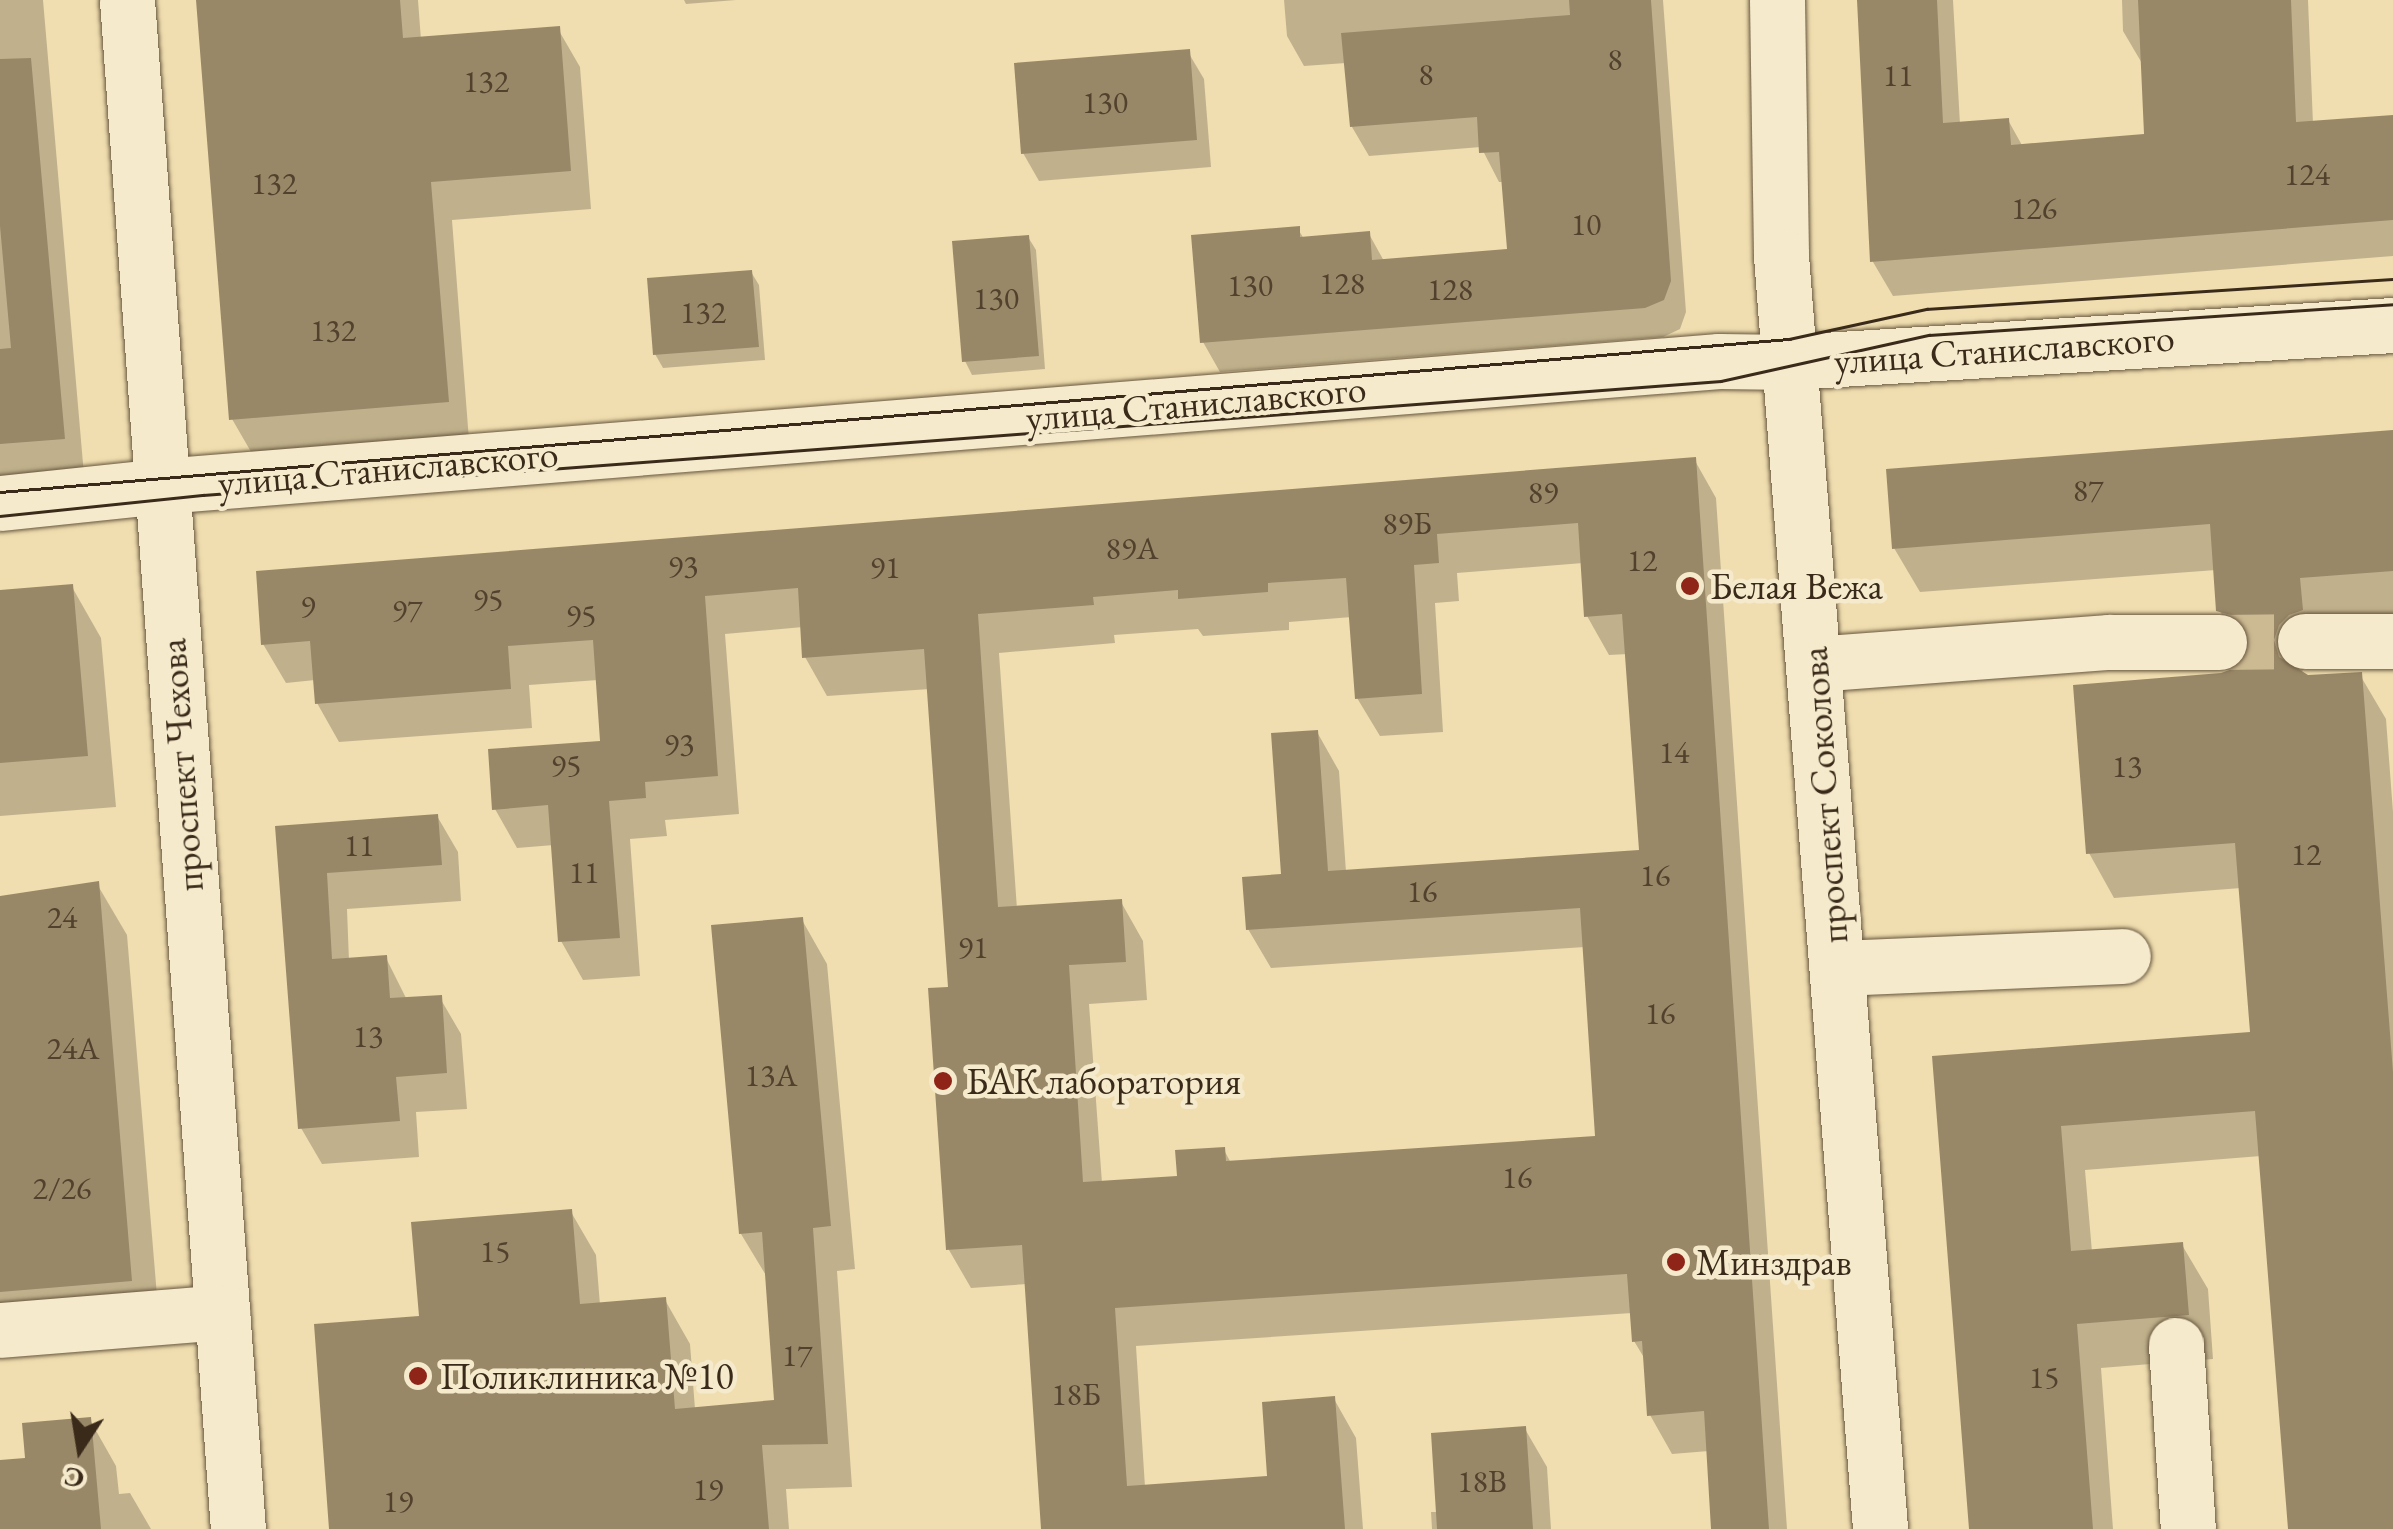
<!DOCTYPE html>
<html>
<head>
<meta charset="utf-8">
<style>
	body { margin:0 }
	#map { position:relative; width:2393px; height:1529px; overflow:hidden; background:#f0deb0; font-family:"EB Garamond",serif }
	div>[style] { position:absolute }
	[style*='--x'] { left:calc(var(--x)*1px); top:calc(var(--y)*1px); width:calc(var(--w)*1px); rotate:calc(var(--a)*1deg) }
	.shadow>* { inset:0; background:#0003 }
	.building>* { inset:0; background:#998868 }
	.minor-tunnel>* { height:55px; margin-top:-27.5px; transform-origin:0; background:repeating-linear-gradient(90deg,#ccba92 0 55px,transparent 0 83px) }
	.roads { filter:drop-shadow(0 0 2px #68573f) drop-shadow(0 0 2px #68573f) }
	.minor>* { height:55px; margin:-27.5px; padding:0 27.5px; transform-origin:27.5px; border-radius:27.5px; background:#f5eacc }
	.tram>* { height:2.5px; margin:-1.25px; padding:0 1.25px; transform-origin:1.25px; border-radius:1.25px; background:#3a2a19 }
	.dots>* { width:28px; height:28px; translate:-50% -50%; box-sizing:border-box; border:5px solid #f5eacc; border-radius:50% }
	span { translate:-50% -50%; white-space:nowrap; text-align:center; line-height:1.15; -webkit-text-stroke:9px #f5eacc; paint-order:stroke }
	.number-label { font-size:32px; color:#52422d }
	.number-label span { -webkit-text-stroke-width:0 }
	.street-label { font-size:38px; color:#3a2a19 }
	.poi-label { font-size:38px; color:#3a2a19 }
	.left { translate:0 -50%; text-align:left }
	.north { position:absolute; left:30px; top:1399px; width:100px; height:100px; -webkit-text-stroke:8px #f5eacc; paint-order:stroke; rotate:192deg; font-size:28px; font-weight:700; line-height:40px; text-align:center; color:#3a2a19 }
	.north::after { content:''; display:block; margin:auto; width:35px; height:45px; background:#3a2a19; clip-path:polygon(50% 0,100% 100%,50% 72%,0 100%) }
</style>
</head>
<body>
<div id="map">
	<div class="shadow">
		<div style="clip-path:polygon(0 0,43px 0,84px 475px,0 482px)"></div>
		<div style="clip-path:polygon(198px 0,418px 0,421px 40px,558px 29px,580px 67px,591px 209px,452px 220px,469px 440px,254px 457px,232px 419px)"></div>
		<div style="clip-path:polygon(684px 0,736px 0,686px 4px)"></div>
		<div style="clip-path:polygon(1284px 0,1663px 0,1686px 312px,1680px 329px,1663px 337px,1220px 372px,1203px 342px,1298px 229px,1304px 239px,1369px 234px,1384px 261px,1510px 252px,1504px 182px,1499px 182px,1481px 147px,1369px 156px,1352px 127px,1346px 63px,1304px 66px,1287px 36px)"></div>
		<div style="clip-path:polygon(1859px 0,1953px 0,1960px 124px,2008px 120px,2023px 147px,2147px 137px,2143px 65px,2123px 31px,2122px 0,2308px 0,2313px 124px,2393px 117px,2393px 256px,1893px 296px,1873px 262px)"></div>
		<div style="clip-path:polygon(1188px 52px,1204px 79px,1211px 167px,1039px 181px,1023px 153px)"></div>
		<div style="clip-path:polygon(1028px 237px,1036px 250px,1045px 369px,972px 375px,965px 361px)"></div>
		<div style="clip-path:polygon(751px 272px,759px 285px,765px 360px,663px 368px,655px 354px)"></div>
		<div style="clip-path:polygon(2393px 432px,2393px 616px,2314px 659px,2302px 671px,2307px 678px,2360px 675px,2386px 719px,2393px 812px,2393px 1529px,2291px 1529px,2261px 1156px,2085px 1170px,2092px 1252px,2182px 1245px,2208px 1289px,2213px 1359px,2101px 1368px,2113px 1529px,1972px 1529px,1935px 1058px,2252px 1035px,2241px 888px,2114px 898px,2089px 853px,2222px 675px,2237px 671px,2249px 656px,2219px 610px,2216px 570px,1920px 592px,1894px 548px)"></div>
		<div style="clip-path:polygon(evenodd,1694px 459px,1716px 498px,1787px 1529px,1714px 1529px,1709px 1451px,1672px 1454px,1650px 1415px,1646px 1361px,1634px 1341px,1632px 1313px,1136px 1346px,1145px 1487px,1270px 1478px,1334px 1399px,1356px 1438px,1363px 1529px,1043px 1529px,1027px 1284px,971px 1288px,949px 1250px,950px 989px,930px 689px,827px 696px,805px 657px,803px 627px,725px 634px,739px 814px,665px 820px,667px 836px,630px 839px,640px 976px,583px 980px,561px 941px,554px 845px,517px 848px,495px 809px,603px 744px,598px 680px,529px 685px,532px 728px,339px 742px,317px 703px,315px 680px,286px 683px,263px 644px,1694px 459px,1583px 563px,1587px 616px,1609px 655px,1628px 654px,1642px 852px,1346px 872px,1339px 771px,1317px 732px,1283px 877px,1248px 929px,1271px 968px,1585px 947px,1598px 1138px,1231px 1163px,1224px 1150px,1180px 1178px,1102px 1183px,1089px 1004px,1147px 1000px,1143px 941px,1121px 902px,1017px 909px,999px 653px,1115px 643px,1114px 635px,1198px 629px,1203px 636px,1289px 630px,1289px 622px,1352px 617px,1357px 698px,1380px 736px,1443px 732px,1435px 603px,1459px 601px,1457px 573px,1583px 563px)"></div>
		<div style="clip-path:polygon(72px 587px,101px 638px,116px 807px,0 816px,0 593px)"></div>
		<div style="clip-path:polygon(437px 816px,458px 852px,461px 901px,347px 909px,349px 961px,386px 958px,407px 1000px,440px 998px,461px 1034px,467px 1109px,416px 1112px,419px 1157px,322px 1164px,301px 1128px,278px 828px)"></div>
		<div style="clip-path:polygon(97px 884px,127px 935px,160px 1332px,0 1345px,0 898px)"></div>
		<div style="clip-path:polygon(802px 920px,827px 964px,855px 1269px,837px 1271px,852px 1487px,786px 1489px,789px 1529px,332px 1529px,421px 1318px,571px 1212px,596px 1255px,600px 1305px,665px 1300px,690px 1344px,695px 1409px,777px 1403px,767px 1277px,741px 1234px)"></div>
		<div style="clip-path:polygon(90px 1420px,116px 1466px,119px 1494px,130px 1493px,151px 1529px,0 1529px,0 1463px,28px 1461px)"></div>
		<div style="clip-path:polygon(1525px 1429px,1547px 1467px,1551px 1529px,1432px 1529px,1431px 1512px,1439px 1512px)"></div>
	</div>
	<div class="building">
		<div style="clip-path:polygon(196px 0,400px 0,403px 38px,560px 26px,571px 171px,431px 182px,449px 402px,229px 420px)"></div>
		<div style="clip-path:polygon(1569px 0,1651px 0,1671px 281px,1664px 300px,1645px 308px,1200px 343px,1191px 235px,1300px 226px,1300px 237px,1370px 231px,1372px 260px,1507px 249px,1499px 152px,1479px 153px,1477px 117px,1350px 127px,1341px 33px,1570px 15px)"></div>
		<div style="clip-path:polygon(1857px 0,1937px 0,1943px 123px,2009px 118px,2011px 145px,2144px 134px,2138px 0,2291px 0,2296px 122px,2393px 115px,2393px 220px,1870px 262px)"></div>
		<div style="clip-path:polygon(1190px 49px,1197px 140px,1021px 154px,1014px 63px)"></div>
		<div style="clip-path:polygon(31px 58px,65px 439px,0 444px,0 349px,11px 348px,0 226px,0 59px)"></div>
		<div style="clip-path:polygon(1029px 235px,1039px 356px,962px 362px,952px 241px)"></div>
		<div style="clip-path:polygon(752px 270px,759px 347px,653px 355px,647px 278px)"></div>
		<div style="clip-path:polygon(2393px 430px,2393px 571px,2300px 578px,2303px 610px,2289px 615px,2279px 625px,2274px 640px,2279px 657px,2308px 675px,2362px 672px,2393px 1072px,2393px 1529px,2288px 1529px,2255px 1111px,2061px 1126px,2071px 1251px,2183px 1242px,2189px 1315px,2077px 1324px,2093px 1529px,1969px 1529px,1932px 1056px,2250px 1032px,2235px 843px,2086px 854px,2073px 685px,2221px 673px,2235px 668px,2245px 658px,2250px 641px,2246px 627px,2235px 616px,2216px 611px,2210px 524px,1892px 549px,1886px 469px)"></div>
		<div style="clip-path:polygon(evenodd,1696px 457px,1769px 1529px,1711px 1529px,1704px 1411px,1647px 1416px,1642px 1341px,1632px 1342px,1627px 1274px,1115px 1308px,1127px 1486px,1267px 1476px,1262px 1402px,1335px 1396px,1345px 1529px,1041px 1529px,1022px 1245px,946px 1250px,928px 988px,948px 987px,924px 649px,802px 658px,798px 588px,705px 596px,718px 776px,645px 782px,646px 798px,609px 801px,620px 938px,558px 942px,548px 805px,492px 810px,488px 749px,600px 741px,593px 640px,508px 646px,511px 689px,315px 704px,310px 641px,261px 645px,256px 571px,1696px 457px,1578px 523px,1584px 617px,1622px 614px,1639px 850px,1328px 871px,1318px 730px,1271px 733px,1281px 874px,1242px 877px,1246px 930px,1580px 908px,1595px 1136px,1226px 1161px,1225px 1147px,1175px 1150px,1177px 1176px,1083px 1182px,1069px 965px,1126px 962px,1122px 899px,998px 907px,978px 614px,1094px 605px,1093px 597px,1178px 590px,1178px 599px,1268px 592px,1268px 583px,1346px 578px,1355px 699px,1422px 694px,1414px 565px,1439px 563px,1437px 534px,1578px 523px)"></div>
		<div style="clip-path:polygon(73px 584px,88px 756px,0 763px,0 590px)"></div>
		<div style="clip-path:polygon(438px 814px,442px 865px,327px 873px,332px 959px,387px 955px,390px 998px,442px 995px,447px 1073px,396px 1077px,400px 1121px,298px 1129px,275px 826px)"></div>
		<div style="clip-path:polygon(99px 881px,132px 1281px,0 1292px,0 896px)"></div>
		<div style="clip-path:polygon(803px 917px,831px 1226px,813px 1228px,828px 1444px,762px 1445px,769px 1529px,329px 1529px,314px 1324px,419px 1316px,411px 1222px,572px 1209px,580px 1304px,666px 1297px,675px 1409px,774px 1400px,762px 1232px,739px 1234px,711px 925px)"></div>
		<div style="clip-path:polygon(91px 1417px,101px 1529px,0 1529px,0 1460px,25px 1458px,22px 1423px)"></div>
		<div style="clip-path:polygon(1526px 1426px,1533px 1529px,1437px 1529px,1431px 1433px)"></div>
	</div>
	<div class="minor-tunnel">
		<div style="--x:2219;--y:642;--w:86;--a:-0.7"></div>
	</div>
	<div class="roads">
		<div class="minor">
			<div style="--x:127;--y:0;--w:1533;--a:85.85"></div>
			<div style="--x:1777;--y:0;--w:256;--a:89.1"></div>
			<div style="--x:1781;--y:256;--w:1277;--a:85.55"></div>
			<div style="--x:0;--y:503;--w:163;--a:-6"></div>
			<div style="--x:162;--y:486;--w:1562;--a:-4.59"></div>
			<div style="--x:1719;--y:361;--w:72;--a:0.8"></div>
			<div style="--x:1791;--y:362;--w:603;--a:-3.52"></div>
			<div style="--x:2305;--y:641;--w:88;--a:0"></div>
			<div style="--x:1814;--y:664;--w:296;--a:-4.3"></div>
			<div style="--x:2109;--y:642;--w:110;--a:0"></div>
			<div style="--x:1837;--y:968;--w:286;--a:-2.4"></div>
			<div style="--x:0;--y:1330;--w:223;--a:-4.6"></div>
			<div style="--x:2176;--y:1345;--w:184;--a:86.3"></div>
		</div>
	</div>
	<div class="tram">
		<div style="--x:0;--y:492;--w:1796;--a:-4.89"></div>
		<div style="--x:1789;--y:339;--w:141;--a:-12.3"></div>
		<div style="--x:1927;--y:309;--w:467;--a:-3.7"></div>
		<div style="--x:0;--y:516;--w:204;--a:-5.9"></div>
		<div style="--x:203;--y:495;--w:1522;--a:-4.29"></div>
		<div style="--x:1721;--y:381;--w:213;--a:-12.5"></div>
		<div style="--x:1929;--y:335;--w:465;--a:-3.8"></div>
	</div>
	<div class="dots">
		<div style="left:1690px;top:586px;background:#8f2418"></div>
		<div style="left:943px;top:1081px;background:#8f2418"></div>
		<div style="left:1676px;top:1262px;background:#8f2418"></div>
		<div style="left:418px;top:1376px;background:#8f2418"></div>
	</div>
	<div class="number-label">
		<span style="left:1615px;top:59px">8</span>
		<span style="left:1426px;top:74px">8</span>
		<span style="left:1898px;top:75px">11</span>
		<span style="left:486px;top:81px">132</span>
		<span style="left:1105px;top:102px">130</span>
		<span style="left:2307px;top:174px">124</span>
		<span style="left:274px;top:183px">132</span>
		<span style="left:2034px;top:208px">126</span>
		<span style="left:1586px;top:224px">10</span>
		<span style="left:1342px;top:283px">128</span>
		<span style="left:1250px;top:285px">130</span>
		<span style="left:1450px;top:289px">128</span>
		<span style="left:996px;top:298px">130</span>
		<span style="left:703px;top:312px">132</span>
		<span style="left:333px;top:330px">132</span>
		<span style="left:2088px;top:490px">87</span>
		<span style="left:1543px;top:492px">89</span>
		<span style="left:1407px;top:523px">89Б</span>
		<span style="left:1132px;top:548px">89А</span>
		<span style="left:1642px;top:560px">12</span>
		<span style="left:683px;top:566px">93</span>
		<span style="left:885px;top:567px">91</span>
		<span style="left:488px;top:599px">95</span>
		<span style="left:308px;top:606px">9</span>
		<span style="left:407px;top:610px">97</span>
		<span style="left:581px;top:615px">95</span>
		<span style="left:679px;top:744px">93</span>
		<span style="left:1674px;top:752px">14</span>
		<span style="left:566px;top:765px">95</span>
		<span style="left:2127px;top:766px">13</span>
		<span style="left:359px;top:845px">11</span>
		<span style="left:2306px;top:854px">12</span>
		<span style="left:584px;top:872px">11</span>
		<span style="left:1655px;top:875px">16</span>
		<span style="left:1422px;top:891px">16</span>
		<span style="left:62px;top:917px">24</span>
		<span style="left:973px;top:947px">91</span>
		<span style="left:1660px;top:1013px">16</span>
		<span style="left:368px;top:1036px">13</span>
		<span style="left:73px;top:1048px">24А</span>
		<span style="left:771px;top:1075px">13А</span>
		<span style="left:1517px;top:1177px">16</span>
		<span style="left:62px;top:1188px">2/26</span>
		<span style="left:495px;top:1251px">15</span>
		<span style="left:797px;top:1355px">17</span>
		<span style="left:2044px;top:1377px">15</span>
		<span style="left:1076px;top:1394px">18Б</span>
		<span style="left:1482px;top:1481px">18В</span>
		<span style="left:708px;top:1489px">19</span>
		<span style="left:398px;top:1501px">19</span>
	</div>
	<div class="street-label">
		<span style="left:2004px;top:349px;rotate:-4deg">улица Станиславского</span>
		<span style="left:1196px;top:403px;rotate:-5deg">улица Станиславского</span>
		<span style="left:388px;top:468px;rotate:-5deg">улица Станиславского</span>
		<span style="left:181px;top:765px;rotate:-94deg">проспект Чехова</span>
		<span style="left:1824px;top:795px;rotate:-94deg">проспект Соколова</span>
	</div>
	<div class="poi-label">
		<span class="left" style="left:1710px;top:586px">Белая Вежа</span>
		<span class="left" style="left:966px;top:1081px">БАК лаборатория</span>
		<span class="left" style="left:1696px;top:1262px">Минздрав</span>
		<span class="left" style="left:440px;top:1376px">Поликлиника №10</span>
	</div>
	<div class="north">С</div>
</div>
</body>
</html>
